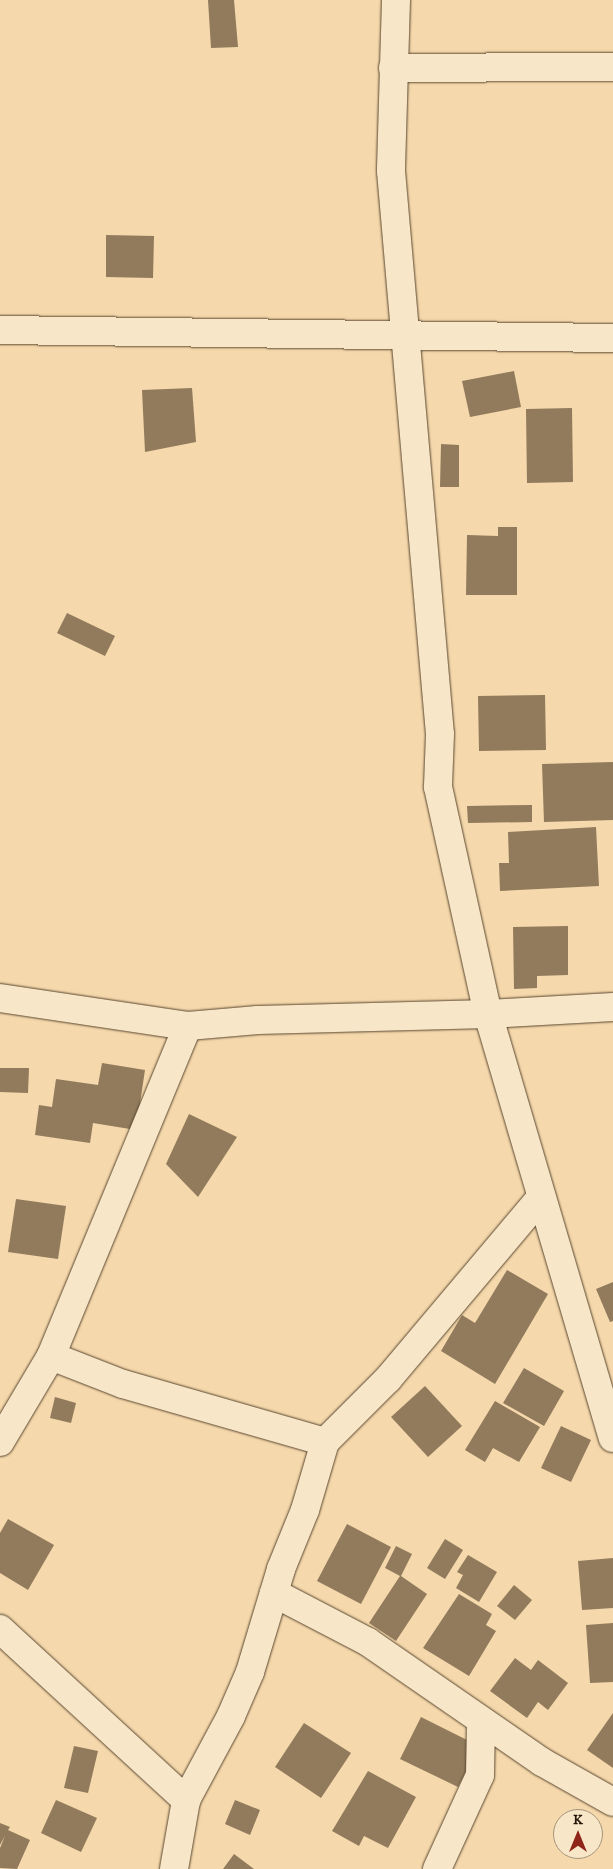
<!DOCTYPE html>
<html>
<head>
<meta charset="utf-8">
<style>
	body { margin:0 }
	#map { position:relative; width:613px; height:1869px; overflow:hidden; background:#f5d8ab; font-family:"IM FELL DW Pica",serif }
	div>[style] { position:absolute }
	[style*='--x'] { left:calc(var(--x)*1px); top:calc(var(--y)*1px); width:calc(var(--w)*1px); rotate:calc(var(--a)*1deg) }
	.building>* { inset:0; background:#917b5c }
	.roads { filter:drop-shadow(0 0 1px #594630) drop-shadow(0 0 1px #594630) }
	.minor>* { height:28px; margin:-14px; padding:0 14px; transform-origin:14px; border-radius:14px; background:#f8e6c8 }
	span { translate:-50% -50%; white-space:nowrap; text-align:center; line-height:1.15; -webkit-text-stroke:4.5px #f8e6c8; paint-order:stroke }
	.north { position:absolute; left:553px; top:1809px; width:50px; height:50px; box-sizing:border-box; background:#f8e6c8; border:1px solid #a4937b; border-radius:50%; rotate:0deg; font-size:14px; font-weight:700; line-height:20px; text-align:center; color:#251607 }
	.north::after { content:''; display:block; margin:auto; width:18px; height:22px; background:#8f2418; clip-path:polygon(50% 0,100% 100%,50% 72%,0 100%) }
</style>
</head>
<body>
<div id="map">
	<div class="building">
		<div style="clip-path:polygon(208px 0,234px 0,238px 47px,211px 48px)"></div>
		<div style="clip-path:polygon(106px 235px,154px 236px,153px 278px,106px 277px)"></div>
		<div style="clip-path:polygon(514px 371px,521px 407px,470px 417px,462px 381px)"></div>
		<div style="clip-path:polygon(192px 388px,196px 442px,145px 452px,142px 390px)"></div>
		<div style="clip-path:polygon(572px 408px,573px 482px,527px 483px,526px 409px)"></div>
		<div style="clip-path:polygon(441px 444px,459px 445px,459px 487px,440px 487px)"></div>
		<div style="clip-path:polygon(498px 527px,517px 527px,517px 595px,466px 595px,467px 535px,498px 536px)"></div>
		<div style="clip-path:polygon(67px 613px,115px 636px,105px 656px,57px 633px)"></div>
		<div style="clip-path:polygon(545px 695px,546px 750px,479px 751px,478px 696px)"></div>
		<div style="clip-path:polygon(613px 762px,613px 820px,544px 822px,542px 764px)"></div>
		<div style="clip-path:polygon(532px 805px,532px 822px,468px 823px,467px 806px)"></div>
		<div style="clip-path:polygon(596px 827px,599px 886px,500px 891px,499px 863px,509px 863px,508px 832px)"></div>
		<div style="clip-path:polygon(568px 926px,568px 975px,537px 976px,537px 988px,514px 989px,513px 927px)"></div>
		<div style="clip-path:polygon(102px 1063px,145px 1070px,136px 1130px,93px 1123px,90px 1143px,35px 1135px,39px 1105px,52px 1107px,56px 1079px,98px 1085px)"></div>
		<div style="clip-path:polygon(0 1068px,29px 1068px,28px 1093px,0 1092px)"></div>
		<div style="clip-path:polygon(189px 1114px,237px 1137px,198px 1197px,166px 1164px)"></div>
		<div style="clip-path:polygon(16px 1199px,66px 1206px,58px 1259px,8px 1252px)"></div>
		<div style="clip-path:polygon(507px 1270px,548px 1294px,495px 1384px,441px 1351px,462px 1315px,475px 1323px)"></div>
		<div style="clip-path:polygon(613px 1282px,613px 1321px,610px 1322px,596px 1289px)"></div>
		<div style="clip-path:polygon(524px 1368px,564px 1391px,544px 1426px,503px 1403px)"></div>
		<div style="clip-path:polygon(425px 1386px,462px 1426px,428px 1457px,391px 1417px)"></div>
		<div style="clip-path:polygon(55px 1397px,76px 1403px,71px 1423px,50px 1418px)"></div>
		<div style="clip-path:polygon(495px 1401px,540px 1427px,519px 1462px,493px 1448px,485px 1462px,465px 1450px)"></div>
		<div style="clip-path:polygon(561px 1426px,591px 1440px,571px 1482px,541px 1468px)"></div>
		<div style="clip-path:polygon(8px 1519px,54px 1545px,28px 1590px,0 1573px,0 1533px)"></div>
		<div style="clip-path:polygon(347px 1524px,391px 1547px,361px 1604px,317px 1581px)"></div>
		<div style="clip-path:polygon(445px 1539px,463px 1550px,445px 1579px,427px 1568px)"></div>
		<div style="clip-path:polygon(396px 1546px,412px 1554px,401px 1576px,427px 1594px,396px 1641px,369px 1623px,400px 1576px,385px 1568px)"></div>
		<div style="clip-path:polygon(468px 1555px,497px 1572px,479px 1602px,456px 1588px,463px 1575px,457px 1572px)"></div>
		<div style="clip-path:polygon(613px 1558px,613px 1608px,582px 1610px,578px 1561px)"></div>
		<div style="clip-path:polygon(514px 1585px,532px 1600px,515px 1620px,497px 1606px)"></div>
		<div style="clip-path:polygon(459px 1594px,492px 1614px,486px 1625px,496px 1631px,469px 1676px,423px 1648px)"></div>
		<div style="clip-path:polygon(613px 1623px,613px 1682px,590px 1683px,586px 1625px)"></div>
		<div style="clip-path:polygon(515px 1658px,531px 1670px,538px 1660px,568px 1683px,548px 1710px,538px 1702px,527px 1718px,490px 1691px)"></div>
		<div style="clip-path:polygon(613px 1713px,613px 1768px,587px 1750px)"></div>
		<div style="clip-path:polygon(421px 1717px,479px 1746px,458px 1787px,400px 1759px)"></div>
		<div style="clip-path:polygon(304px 1723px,351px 1753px,321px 1798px,275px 1767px)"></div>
		<div style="clip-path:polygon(74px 1746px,98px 1751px,88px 1793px,64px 1788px)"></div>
		<div style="clip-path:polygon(368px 1771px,416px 1797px,388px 1848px,364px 1836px,359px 1846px,332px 1831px)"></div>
		<div style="clip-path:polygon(56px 1800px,97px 1818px,81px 1852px,41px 1833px)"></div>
		<div style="clip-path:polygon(235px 1800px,260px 1810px,250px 1835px,225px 1824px)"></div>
		<div style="clip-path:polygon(0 1823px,10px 1827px,8px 1830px,30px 1840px,17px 1869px,0 1868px,0 1848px,5px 1836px,0 1845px)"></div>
		<div style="clip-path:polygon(234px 1854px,254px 1869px,223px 1869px)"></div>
	</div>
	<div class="roads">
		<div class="minor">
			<div style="--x:396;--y:0;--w:171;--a:91.7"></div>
			<div style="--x:391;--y:171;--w:565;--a:85.03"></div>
			<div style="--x:440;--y:734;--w:53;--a:92.2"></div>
			<div style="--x:438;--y:787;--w:232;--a:77.6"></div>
			<div style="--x:488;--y:1014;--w:442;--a:73.6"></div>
			<div style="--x:393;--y:68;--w:220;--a:-0.3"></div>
			<div style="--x:0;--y:330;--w:613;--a:0.75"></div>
			<div style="--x:0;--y:998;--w:190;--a:8.5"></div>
			<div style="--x:51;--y:1356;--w:77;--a:21.3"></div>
			<div style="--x:123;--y:1384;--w:210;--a:16"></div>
			<div style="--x:0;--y:1442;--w:100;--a:-59.3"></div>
			<div style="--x:51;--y:1356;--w:357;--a:-67.5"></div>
			<div style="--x:188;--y:1026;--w:70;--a:-4.9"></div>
			<div style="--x:258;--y:1020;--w:230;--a:-1.5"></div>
			<div style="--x:488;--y:1014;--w:125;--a:-3.2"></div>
			<div style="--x:274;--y:1593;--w:106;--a:27.5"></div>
			<div style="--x:368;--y:1642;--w:211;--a:34.6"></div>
			<div style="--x:542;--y:1762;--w:81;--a:29.4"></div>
			<div style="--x:0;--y:1629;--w:253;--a:42.6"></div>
			<div style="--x:174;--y:1869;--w:70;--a:-80.1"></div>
			<div style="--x:186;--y:1800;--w:95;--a:-61.8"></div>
			<div style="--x:231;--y:1716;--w:48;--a:-66.6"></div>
			<div style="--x:250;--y:1672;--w:108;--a:-73.2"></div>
			<div style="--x:281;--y:1569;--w:64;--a:-67.9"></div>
			<div style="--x:305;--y:1510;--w:71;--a:-73.6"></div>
			<div style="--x:325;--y:1442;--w:89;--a:-45"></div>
			<div style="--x:388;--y:1379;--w:238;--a:-49.9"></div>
			<div style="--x:437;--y:1869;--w:103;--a:-65.4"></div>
			<div style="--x:480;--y:1775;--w:54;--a:-88.9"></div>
		</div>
	</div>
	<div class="north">K</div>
</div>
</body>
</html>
